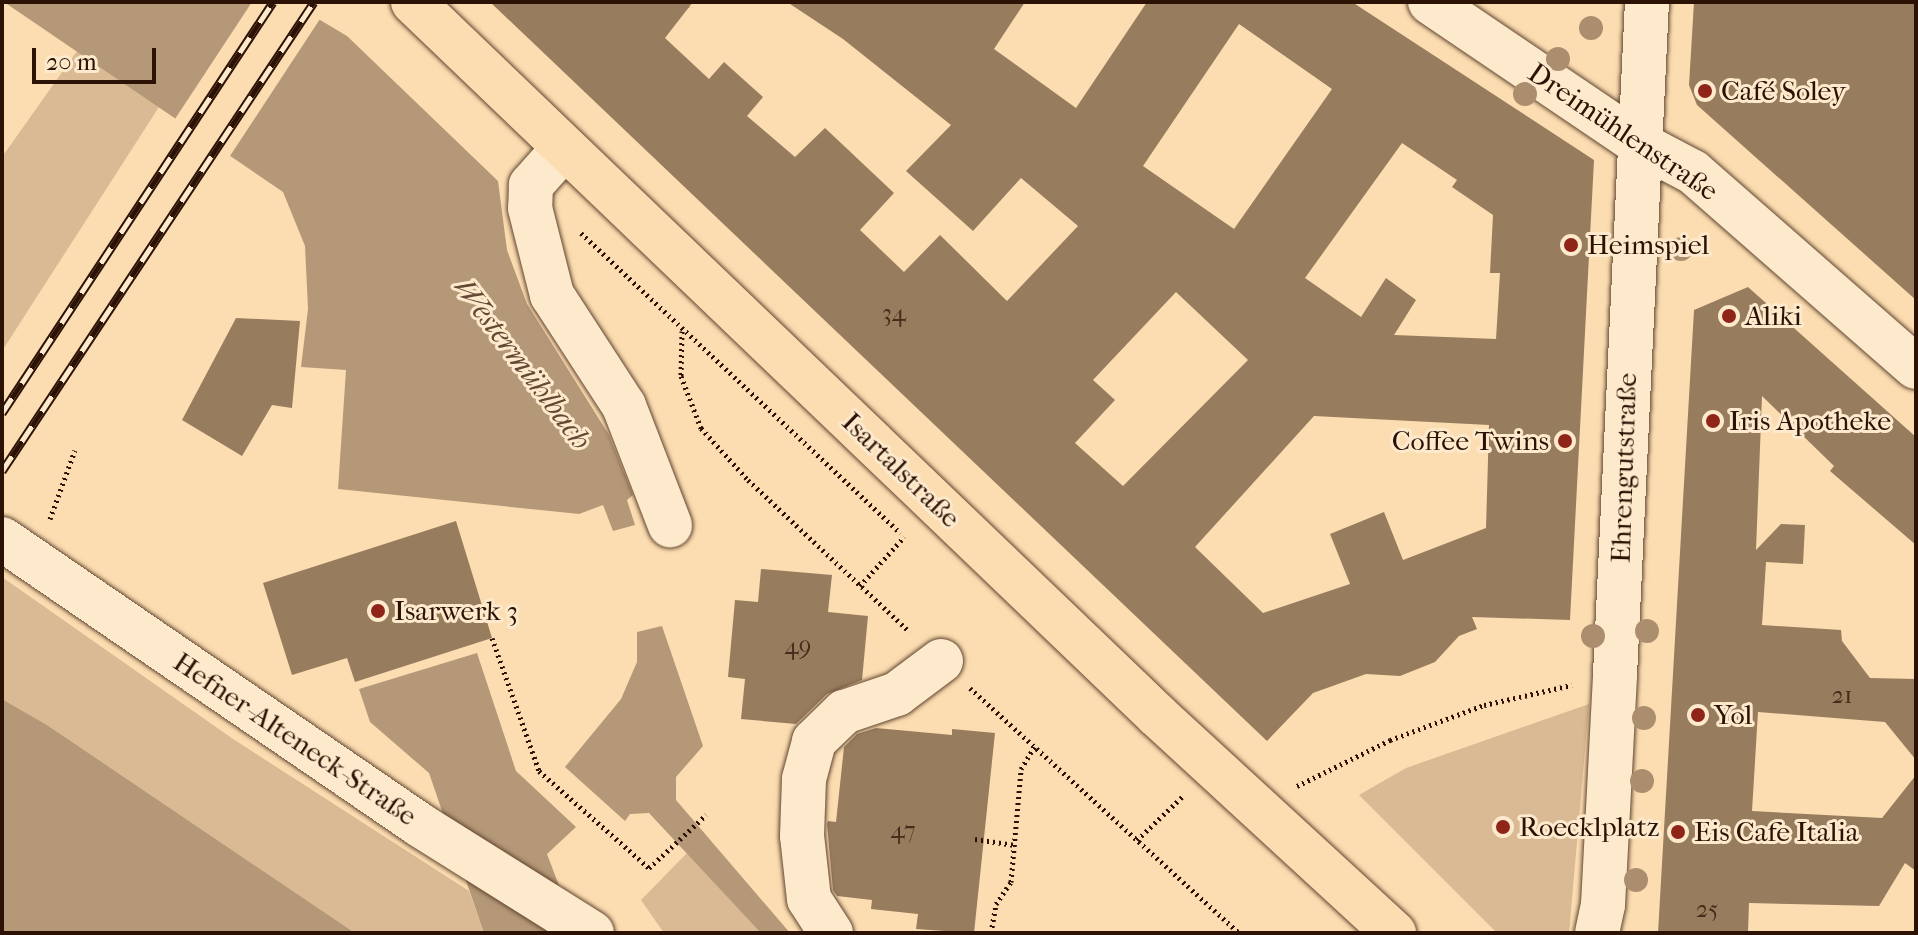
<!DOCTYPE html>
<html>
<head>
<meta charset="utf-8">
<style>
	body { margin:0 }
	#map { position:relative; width:1918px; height:935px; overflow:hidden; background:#fcddb1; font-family:"IM FELL French Canon",serif }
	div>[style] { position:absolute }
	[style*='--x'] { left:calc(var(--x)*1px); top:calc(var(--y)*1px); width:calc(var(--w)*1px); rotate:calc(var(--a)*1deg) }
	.green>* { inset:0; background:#d9ba94 }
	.water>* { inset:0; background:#b59877 }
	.pier>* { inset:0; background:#fcddb1 }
	.building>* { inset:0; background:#987c5e }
	.path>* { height:5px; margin-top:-2.5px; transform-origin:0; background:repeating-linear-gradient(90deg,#2c1205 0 2px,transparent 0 6px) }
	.roads { filter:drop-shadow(0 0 2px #604530) drop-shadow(0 0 2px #604530) }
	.minor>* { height:44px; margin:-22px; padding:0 22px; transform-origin:22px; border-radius:22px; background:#fde9cc }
	.major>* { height:44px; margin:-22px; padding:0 22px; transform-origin:22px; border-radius:22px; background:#fcddb1 }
	.rail>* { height:9px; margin-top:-4.5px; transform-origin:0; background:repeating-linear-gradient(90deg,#fde9cc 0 18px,#2c1205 0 36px); box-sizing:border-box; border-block:2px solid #2c1205 }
	.trees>* { width:24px; height:24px; margin:-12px; border-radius:50%; background:#ab8e6e }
	.dots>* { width:22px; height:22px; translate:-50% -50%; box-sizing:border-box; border:4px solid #fde9cc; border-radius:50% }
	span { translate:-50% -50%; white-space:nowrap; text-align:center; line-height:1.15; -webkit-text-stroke:6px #fde9cc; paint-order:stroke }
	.number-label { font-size:24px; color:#472c1b }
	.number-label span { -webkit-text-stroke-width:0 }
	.poi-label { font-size:28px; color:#2c1205 }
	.left { translate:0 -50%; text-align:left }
	.right { translate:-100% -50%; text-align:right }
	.street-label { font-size:28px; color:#2c1205 }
	.water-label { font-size:30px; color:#634833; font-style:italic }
	.frame { position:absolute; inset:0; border:4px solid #2c1205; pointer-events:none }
	.scale { position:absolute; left:32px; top:48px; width:124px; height:36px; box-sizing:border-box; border:4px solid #2c1205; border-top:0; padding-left:10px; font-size:24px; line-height:28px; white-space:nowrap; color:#2c1205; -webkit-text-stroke:6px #fde9cc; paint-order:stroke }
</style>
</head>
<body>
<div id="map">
	<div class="green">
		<div style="clip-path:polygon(77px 51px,159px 107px,2px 351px,2px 157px)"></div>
		<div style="clip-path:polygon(2px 577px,233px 739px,469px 891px,484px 933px,355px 933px,47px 725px,2px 699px)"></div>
		<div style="clip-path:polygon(1589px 704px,1569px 933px,1497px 933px,1359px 795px,1406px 768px)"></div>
		<div style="clip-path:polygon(687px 853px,744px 912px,761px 933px,664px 933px,641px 900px)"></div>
	</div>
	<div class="water">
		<div style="clip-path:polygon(4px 2px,290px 2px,347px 36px,498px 181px,507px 250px,527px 304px,609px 435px,633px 495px,627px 500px,635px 525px,613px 531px,603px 505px,579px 514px,338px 489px,346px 370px,301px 367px,308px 309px,305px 246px,283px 192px)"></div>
		<div style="clip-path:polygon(662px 626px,703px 746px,676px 777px,676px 800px,790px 933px,761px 933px,649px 813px,630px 814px,625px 821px,565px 767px,621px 699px,637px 662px,637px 632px)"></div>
		<div style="clip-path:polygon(477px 653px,516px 771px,576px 827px,547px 854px,577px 933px,484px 933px,429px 773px,370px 722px,359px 689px)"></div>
		<div style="clip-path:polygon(2px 699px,47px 725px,355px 933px,2px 933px)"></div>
	</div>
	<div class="pier">
		<div style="clip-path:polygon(252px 2px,298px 2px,322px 16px,228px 159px,173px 122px)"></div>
	</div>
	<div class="building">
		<div style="clip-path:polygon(evenodd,490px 2px,693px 2px,665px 38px,709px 79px,724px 62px,763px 97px,747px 116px,795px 157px,825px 128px,894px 193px,860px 230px,904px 272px,940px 235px,1007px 301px,1078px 226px,1021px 178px,973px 231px,906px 171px,951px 125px,843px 39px,787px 2px,1025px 2px,994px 49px,1076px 108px,1147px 2px,1352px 2px,1594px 160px,1570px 620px,1472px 617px,1477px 629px,1459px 636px,1435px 662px,1400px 676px,1366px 674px,1313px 693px,1267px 741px,490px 2px,1239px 24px,1332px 89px,1234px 229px,1143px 166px,1239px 24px,490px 2px,1402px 143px,1457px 180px,1452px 187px,1493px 215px,1490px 273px,1500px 273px,1496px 339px,1394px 335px,1416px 300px,1386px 278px,1361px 317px,1305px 278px,1402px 143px,490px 2px,1176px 292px,1248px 360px,1123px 486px,1075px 443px,1115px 400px,1093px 380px,1176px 292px,490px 2px,1314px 416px,1489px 425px,1486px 528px,1403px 560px,1384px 512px,1330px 534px,1350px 584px,1263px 613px,1195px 547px,1314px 416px)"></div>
		<div style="clip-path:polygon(1694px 2px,1916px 2px,1916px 300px,1697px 105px,1689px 85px)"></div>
		<div style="clip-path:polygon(1748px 287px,1916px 437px,1916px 545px,1830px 471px,1834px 466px,1762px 396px,1756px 550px,1781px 524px,1805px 525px,1803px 564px,1766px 562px,1762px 625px,1841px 630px,1842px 641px,1870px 678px,1916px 679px,1916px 760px,1885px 722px,1758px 712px,1752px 811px,1882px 818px,1916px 775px,1916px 871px,1905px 863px,1879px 906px,1749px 903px,1748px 933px,1658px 933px,1694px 310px)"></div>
		<div style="clip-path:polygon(236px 318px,300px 321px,292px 408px,272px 405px,242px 456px,182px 420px)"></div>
		<div style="clip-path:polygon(456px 521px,492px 638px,355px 682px,347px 658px,292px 675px,263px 583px)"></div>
		<div style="clip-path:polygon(761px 569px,832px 575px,828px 612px,868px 616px,862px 680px,827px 694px,796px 724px,741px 719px,745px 679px,728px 677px,735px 600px,758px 602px)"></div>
		<div style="clip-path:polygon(876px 728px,952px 735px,952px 729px,995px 733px,974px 933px,916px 929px,918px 914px,871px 909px,872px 900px,837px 896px,833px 890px,827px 824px,828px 821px,836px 822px,844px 747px,857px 734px)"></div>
	</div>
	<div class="path">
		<div style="--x:581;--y:233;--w:438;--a:43.2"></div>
		<div style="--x:682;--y:331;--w:45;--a:91.3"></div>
		<div style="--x:681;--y:376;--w:56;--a:69"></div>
		<div style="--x:701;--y:428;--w:70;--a:47.9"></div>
		<div style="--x:748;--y:480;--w:222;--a:43.2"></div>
		<div style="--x:50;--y:519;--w:73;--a:-70.1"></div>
		<div style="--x:860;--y:586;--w:66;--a:-48.1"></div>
		<div style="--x:492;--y:638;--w:141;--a:70.5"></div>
		<div style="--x:539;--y:771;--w:147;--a:41.4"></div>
		<div style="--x:649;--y:868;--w:78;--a:-42.9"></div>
		<div style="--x:970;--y:688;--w:364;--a:42.3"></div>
		<div style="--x:1297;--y:786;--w:104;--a:-26.3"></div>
		<div style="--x:1390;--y:740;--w:100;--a:-20.4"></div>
		<div style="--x:1484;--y:705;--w:90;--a:-12.8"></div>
		<div style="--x:975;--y:839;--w:40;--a:8.5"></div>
		<div style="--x:1137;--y:840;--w:64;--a:-43.7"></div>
		<div style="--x:675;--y:933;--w:10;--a:0"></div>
		<div style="--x:991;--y:933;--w:29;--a:-80"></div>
		<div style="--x:996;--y:904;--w:27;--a:-56"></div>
		<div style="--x:1011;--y:882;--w:113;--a:-84.9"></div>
		<div style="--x:1021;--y:769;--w:26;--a:-59"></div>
	</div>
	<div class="roads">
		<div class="minor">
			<div style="--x:1430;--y:2;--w:251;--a:34.1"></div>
			<div style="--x:1638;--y:143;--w:62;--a:27.8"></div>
			<div style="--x:1693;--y:172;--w:296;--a:41.2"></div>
			<div style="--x:564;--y:148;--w:50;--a:131.7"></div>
			<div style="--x:531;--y:185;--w:23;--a:92"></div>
			<div style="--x:530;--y:208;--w:90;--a:75.8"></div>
			<div style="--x:552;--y:295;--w:132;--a:57"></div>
			<div style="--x:624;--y:406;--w:128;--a:68.9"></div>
			<div style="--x:2;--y:539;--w:506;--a:34.38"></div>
			<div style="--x:420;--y:825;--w:203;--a:32.1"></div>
			<div style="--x:831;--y:933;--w:40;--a:-122.9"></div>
			<div style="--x:809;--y:899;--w:63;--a:-96.3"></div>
			<div style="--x:802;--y:836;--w:57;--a:-88"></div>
			<div style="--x:804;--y:779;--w:39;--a:-75"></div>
			<div style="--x:814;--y:741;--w:42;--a:-44"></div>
			<div style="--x:844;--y:712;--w:56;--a:-18.8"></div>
			<div style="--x:897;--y:694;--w:55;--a:-36.9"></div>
			<div style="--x:1597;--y:933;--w:29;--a:-78"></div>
			<div style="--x:1603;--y:905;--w:230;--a:-87"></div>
			<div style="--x:1615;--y:675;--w:674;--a:-87.28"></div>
		</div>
		<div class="major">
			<div style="--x:413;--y:2;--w:1032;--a:43.78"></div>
			<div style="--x:1158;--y:716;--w:321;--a:42.6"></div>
		</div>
	</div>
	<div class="rail">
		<div style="--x:2;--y:413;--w:492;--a:-56.6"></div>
		<div style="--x:2;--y:471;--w:563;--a:-56.37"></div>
	</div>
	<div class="trees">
		<div style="left:1591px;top:28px"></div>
		<div style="left:1558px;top:59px"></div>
		<div style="left:1525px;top:94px"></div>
		<div style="left:1681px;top:249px"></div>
		<div style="left:1647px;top:631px"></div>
		<div style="left:1593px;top:636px"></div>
		<div style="left:1644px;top:718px"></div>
		<div style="left:1642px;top:781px"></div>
		<div style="left:1636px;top:880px"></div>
	</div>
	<div class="dots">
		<div style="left:1705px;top:91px;background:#8f2418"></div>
		<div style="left:1571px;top:245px;background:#8f2418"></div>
		<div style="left:1729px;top:316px;background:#8f2418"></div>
		<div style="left:1713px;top:421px;background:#8f2418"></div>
		<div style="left:1565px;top:441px;background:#8f2418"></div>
		<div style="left:378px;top:611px;background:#8f2418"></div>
		<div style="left:1698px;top:715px;background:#8f2418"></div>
		<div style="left:1503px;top:827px;background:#8f2418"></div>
		<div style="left:1678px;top:832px;background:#8f2418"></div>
	</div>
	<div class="number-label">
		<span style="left:894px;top:314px">34</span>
		<span style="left:798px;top:647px">49</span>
		<span style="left:1842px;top:696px">21</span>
		<span style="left:903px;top:831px">47</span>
		<span style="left:1707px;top:910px">25</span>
	</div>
	<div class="poi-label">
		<span class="left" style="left:1721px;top:91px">Café Soley</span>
		<span class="left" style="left:1587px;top:245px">Heimspiel</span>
		<span class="left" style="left:1745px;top:316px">Aliki</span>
		<span class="left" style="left:1729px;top:421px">Iris Apotheke</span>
		<span class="right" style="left:1549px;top:441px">Coffee Twins</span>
		<span class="left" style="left:394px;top:611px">Isarwerk 3</span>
		<span class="left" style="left:1714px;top:715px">Yol</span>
		<span class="left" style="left:1519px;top:827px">Roecklplatz</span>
		<span class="left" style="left:1694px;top:832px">Eis Cafe Italia</span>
	</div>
	<div class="street-label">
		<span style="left:1623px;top:132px;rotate:34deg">Dreimühlenstraße</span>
		<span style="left:1624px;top:468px;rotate:-88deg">Ehrengutstraße</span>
		<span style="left:901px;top:470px;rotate:44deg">Isartalstraße</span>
		<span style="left:295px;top:739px;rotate:34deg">Hefner-Alteneck-Straße</span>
	</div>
	<div class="water-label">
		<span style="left:522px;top:364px;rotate:53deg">Westermühlbach</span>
	</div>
	<div class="frame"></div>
	<div class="scale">20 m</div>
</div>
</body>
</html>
